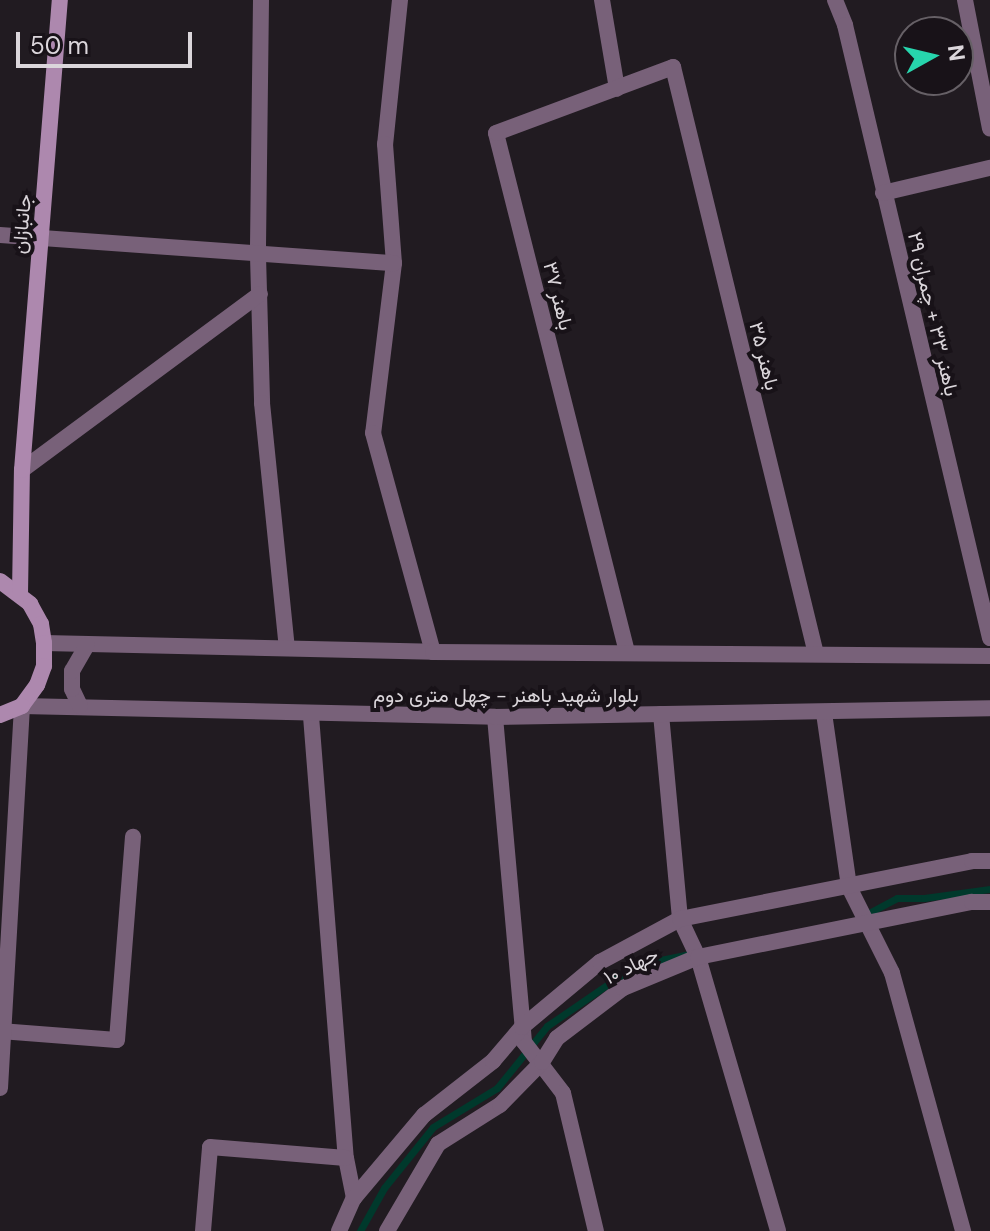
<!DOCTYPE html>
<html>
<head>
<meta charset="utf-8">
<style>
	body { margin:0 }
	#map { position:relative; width:990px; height:1231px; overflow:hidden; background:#211b21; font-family:"DM Sans",Vazirmatn,sans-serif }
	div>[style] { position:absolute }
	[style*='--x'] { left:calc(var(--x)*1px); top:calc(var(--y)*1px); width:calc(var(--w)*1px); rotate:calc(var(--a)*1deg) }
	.stream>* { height:7px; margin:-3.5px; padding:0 3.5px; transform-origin:3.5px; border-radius:3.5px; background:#00392c }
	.minor>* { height:16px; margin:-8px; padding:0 8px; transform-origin:8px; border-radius:8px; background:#786179 }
	.tertiary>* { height:16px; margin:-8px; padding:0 8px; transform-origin:8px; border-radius:8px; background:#786179 }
	.secondary>* { height:16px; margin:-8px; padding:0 8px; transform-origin:8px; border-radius:8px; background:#ad88ae }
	span { translate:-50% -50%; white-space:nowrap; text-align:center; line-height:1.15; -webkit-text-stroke:8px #181218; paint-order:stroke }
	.street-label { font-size:20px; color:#dbd6db }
	.north { position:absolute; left:894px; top:16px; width:80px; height:80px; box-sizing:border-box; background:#181218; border:2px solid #666066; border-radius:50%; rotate:82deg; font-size:22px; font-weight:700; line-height:32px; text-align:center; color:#dbd6db }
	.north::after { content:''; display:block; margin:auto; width:28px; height:36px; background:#27d5ad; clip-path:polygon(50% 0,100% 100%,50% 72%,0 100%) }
	.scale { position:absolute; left:16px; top:32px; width:176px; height:36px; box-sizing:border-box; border:4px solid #dbd6db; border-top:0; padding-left:10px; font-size:24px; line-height:28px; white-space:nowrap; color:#dbd6db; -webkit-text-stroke:6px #181218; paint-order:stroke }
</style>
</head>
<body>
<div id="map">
	<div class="stream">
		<div style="--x:865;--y:915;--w:36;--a:-28"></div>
		<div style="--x:897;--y:898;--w:27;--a:0"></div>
		<div style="--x:924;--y:898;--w:67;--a:-7.8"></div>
		<div style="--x:360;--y:1231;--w:49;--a:-60.8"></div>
		<div style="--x:384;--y:1188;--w:78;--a:-51.2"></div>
		<div style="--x:433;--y:1127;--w:75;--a:-31.4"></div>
		<div style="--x:497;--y:1088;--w:80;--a:-51.1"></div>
		<div style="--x:547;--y:1026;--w:108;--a:-34.4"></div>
		<div style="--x:636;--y:965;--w:55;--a:-11.5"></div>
	</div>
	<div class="minor">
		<div style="--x:261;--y:0;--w:256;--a:90.7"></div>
		<div style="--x:258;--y:256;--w:147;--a:88.4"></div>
		<div style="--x:262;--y:403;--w:246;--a:84.2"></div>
		<div style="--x:400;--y:0;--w:145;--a:95.9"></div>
		<div style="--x:385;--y:144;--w:119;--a:85.7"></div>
		<div style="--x:394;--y:263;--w:171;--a:97"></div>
		<div style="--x:373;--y:433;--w:227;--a:74.7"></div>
		<div style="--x:602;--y:0;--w:90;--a:80.4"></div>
		<div style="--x:835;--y:0;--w:27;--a:68"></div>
		<div style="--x:845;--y:25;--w:630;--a:76.69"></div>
		<div style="--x:965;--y:0;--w:131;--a:79"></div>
		<div style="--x:883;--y:193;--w:110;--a:-13.2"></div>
		<div style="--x:0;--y:235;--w:395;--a:4.1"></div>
		<div style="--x:22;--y:470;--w:296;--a:-36.5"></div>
		<div style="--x:627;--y:652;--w:535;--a:-104.17"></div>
		<div style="--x:496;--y:133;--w:189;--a:-20.4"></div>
		<div style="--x:673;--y:67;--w:604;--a:76.31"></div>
		<div style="--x:824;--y:713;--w:176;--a:81.8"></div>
		<div style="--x:849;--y:887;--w:96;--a:63.4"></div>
		<div style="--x:892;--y:973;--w:268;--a:74.6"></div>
		<div style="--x:661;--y:714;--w:206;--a:84.7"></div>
		<div style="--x:680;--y:919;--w:42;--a:64.7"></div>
		<div style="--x:698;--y:957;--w:285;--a:73.7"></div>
		<div style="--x:311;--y:716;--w:443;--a:85.5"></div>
		<div style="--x:346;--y:1158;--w:41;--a:78.7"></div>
		<div style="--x:495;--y:717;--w:326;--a:84.9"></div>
		<div style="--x:524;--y:1042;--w:64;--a:52.6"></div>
		<div style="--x:563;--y:1093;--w:142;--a:76.6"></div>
		<div style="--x:0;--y:1031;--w:117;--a:4.4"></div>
		<div style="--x:117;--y:1040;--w:204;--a:-85.5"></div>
		<div style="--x:0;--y:1088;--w:383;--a:-86.7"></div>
		<div style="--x:203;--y:1231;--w:84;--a:-85.2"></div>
		<div style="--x:210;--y:1147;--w:136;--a:4.6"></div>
		<div style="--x:339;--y:1231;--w:36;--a:-66"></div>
		<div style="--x:354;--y:1198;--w:109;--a:-49.9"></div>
		<div style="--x:424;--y:1115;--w:88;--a:-38"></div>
		<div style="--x:493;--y:1061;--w:45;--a:-49.5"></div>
		<div style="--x:522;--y:1027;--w:102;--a:-39.8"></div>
		<div style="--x:600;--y:962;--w:91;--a:-28.3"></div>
		<div style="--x:680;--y:919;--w:298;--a:-11.2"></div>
		<div style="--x:972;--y:861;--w:18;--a:0"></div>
		<div style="--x:387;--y:1231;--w:101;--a:-59.6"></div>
		<div style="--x:438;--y:1144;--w:73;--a:-32.2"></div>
		<div style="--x:500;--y:1105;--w:60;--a:-45.7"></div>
		<div style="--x:542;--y:1062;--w:28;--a:-58"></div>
		<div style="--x:557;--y:1038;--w:83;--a:-37.1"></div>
		<div style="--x:623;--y:988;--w:81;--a:-22.5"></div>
		<div style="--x:698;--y:957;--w:279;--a:-11.4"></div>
		<div style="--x:972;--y:902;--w:18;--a:0"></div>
	</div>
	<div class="tertiary">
		<div style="--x:44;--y:643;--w:389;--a:1.3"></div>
		<div style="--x:433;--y:652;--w:557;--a:0.41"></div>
		<div style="--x:22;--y:706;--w:473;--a:1.3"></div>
		<div style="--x:495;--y:717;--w:495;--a:-1"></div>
		<div style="--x:80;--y:706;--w:19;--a:-115"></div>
		<div style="--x:72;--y:689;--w:18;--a:-90"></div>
		<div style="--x:72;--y:671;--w:30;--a:-60"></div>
	</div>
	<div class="secondary">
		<div style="--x:0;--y:581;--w:38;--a:37"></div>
		<div style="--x:30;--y:604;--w:23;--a:61"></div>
		<div style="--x:41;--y:624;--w:19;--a:81"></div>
		<div style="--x:44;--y:643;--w:23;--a:90"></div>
		<div style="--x:44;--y:666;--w:20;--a:110"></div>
		<div style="--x:37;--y:685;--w:26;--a:126"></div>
		<div style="--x:22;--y:706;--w:24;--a:158"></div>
		<div style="--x:20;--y:594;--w:124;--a:-89.1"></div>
		<div style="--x:22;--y:470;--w:472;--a:-85.4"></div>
	</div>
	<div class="street-label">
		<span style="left:22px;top:224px;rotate:-85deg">جانبازان</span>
		<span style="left:558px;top:296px;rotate:76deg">باهنر ۳۷</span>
		<span style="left:933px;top:314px;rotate:77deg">باهنر ۳۳ + چمران ۲۹</span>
		<span style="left:764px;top:356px;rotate:76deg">باهنر ۳۵</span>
		<span style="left:506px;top:695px">بلوار شهید باهنر - چهل متری دوم</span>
		<span style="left:631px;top:966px;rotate:-27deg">جهاد ۱۰</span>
	</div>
	<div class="north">N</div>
	<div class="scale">50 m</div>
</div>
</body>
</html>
